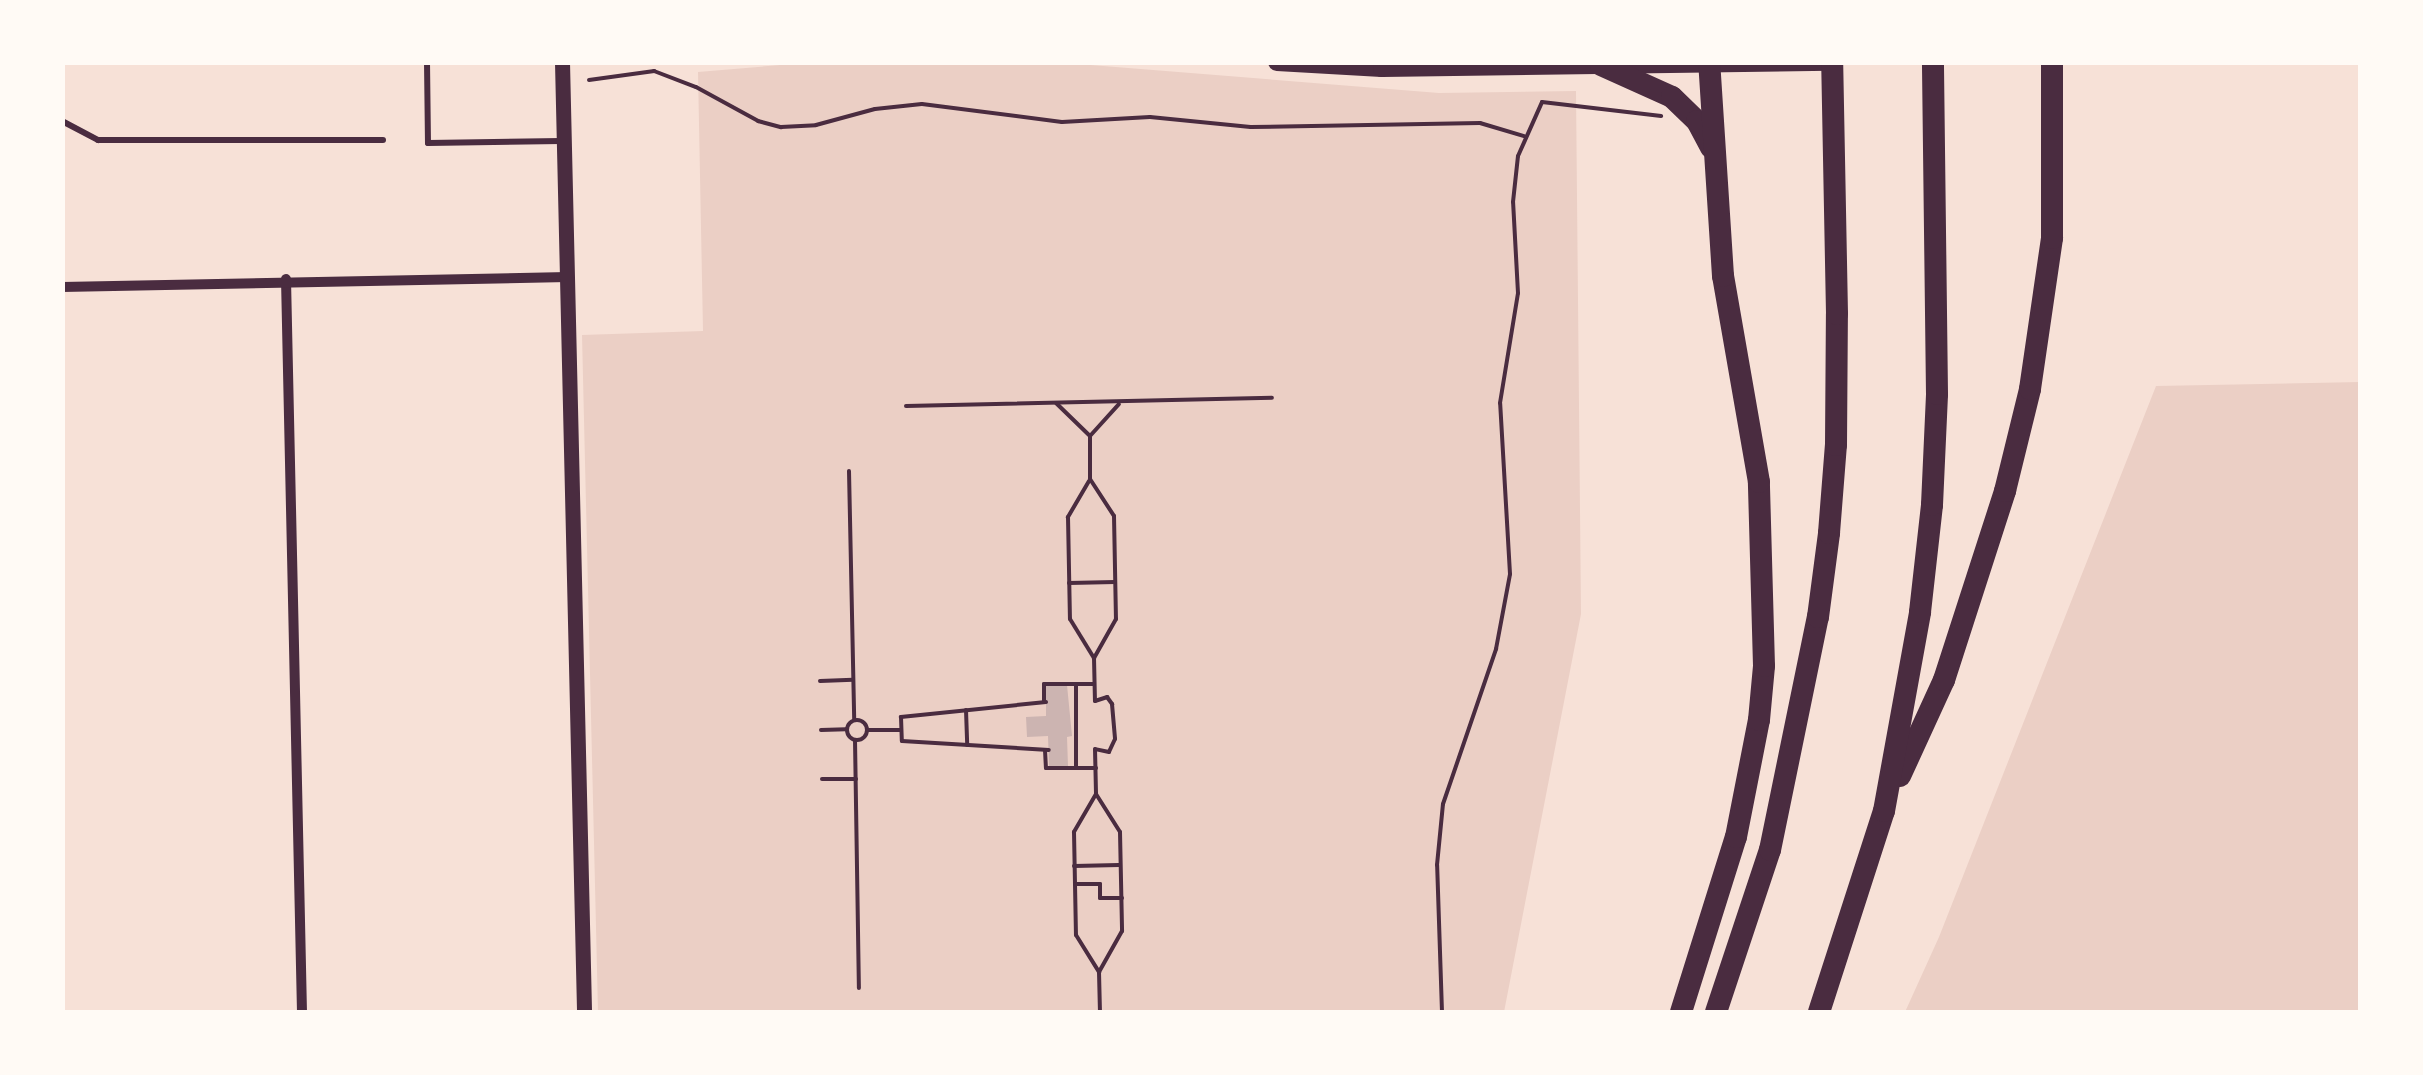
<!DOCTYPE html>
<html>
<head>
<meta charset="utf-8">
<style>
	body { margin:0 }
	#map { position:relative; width:2423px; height:1075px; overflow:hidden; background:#f7e1d7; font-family:Commissioner,sans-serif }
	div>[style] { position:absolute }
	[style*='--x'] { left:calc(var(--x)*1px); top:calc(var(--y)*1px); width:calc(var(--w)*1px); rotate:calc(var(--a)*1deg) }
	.green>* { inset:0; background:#ebcfc5 }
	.building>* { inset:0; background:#ccb4b1 }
	.path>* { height:4px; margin:-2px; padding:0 2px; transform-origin:2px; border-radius:2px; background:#4a2c40 }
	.path>.ring { margin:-2px; padding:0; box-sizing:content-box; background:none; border:4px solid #4a2c40; border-radius:50% }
	.service>* { height:6px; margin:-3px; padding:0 3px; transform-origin:3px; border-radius:3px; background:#4a2c40 }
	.minor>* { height:10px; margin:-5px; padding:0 5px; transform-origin:5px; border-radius:5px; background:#4a2c40 }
	.tertiary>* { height:15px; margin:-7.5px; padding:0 7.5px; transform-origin:7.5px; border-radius:7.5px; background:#4a2c40 }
	.secondary>* { height:18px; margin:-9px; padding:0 9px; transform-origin:9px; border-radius:9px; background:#4a2c40 }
	.motorway>* { height:22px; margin:-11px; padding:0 11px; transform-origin:11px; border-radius:11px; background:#4a2c40 }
	span { translate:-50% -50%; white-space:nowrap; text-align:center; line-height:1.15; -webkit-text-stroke:10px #fffaf5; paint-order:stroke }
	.frame { position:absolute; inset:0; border:65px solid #fffaf5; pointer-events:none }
</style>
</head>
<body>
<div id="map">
	<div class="green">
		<div style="clip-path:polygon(816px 62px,1053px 62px,1439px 93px,1576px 91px,1581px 614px,1504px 1012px,598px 1012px,582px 335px,703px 331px,698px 72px)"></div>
		<div style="clip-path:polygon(2360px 382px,2360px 1012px,1905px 1012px,1939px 937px,2156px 386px)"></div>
	</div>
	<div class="building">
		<div style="clip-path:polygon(1067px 685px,1072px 736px,1067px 737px,1068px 766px,1049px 766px,1048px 736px,1027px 737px,1026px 717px,1046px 716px,1046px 686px)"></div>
	</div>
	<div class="path">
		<div style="--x:589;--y:80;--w:66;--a:-7.9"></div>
		<div style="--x:654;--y:71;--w:45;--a:20.9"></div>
		<div style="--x:696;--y:87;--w:71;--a:28.7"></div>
		<div style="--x:758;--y:121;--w:24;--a:15"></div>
		<div style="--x:781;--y:127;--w:35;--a:-3"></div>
		<div style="--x:816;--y:125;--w:61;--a:-15.2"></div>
		<div style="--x:875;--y:109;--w:47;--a:-6.1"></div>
		<div style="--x:922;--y:104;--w:141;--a:7.3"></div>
		<div style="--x:1062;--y:122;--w:88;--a:-3.3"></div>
		<div style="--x:1150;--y:117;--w:101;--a:5.7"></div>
		<div style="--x:1251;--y:127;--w:229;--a:-1"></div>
		<div style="--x:1480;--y:123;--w:46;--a:16.5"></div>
		<div style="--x:1056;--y:403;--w:47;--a:44.1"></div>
		<div style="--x:1090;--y:436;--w:43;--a:-47.8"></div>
		<div style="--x:906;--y:406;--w:366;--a:-1.3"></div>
		<div style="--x:1090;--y:436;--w:43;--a:90"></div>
		<div style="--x:1090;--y:479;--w:44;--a:57"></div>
		<div style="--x:1114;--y:516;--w:103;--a:88.9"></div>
		<div style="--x:1116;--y:619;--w:45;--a:119.4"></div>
		<div style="--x:1094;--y:658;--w:43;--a:88.7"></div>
		<div style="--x:1095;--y:701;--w:13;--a:-18"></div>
		<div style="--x:1107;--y:697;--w:9;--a:54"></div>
		<div style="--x:1112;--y:704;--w:35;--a:85"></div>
		<div style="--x:1115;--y:739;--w:14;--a:115"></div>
		<div style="--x:1109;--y:752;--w:14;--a:-168"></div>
		<div style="--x:1095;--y:749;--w:45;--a:88.7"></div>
		<div style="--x:1096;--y:794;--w:45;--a:57.7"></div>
		<div style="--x:1120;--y:832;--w:99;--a:88.8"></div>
		<div style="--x:1122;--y:931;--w:47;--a:119.3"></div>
		<div style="--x:1099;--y:972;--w:40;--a:88.6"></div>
		<div style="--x:849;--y:471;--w:249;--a:88.8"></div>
		<div style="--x:1089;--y:481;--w:42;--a:120.3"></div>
		<div style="--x:1068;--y:517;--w:102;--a:88.9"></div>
		<div style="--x:1070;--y:619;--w:46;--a:58.4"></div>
		<div style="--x:1069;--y:583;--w:46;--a:-1.2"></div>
		<div style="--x:820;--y:681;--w:33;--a:-2"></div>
		<div style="--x:1076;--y:684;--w:84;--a:90"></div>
		<div style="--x:1044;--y:702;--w:18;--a:-90"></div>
		<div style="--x:1044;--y:684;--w:50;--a:0"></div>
		<div style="--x:1046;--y:702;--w:146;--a:174.1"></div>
		<div style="--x:901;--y:717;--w:24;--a:88"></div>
		<div style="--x:902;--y:741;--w:147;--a:3.5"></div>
		<div style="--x:966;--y:710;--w:35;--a:88"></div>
		<div class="ring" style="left:847px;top:720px;width:16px;height:16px"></div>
		<div style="--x:821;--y:730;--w:25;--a:-2"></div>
		<div style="--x:867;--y:730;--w:34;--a:0"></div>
		<div style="--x:855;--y:740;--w:248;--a:89.1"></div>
		<div style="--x:1045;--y:750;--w:18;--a:87"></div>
		<div style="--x:1046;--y:768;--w:50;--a:0"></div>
		<div style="--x:822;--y:779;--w:34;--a:0"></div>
		<div style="--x:1096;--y:794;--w:44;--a:120.1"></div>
		<div style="--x:1074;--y:832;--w:103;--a:88.9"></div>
		<div style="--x:1076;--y:935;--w:44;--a:58.1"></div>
		<div style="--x:1074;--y:866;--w:45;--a:-1.3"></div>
		<div style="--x:1075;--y:884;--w:25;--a:0"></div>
		<div style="--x:1100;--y:884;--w:14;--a:90"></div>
		<div style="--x:1100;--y:898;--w:22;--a:0"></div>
		<div style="--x:1442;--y:1012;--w:147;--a:-91.9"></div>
		<div style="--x:1437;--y:865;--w:61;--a:-84.4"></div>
		<div style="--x:1443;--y:804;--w:164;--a:-71.1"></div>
		<div style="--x:1496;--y:649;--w:76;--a:-79.4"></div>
		<div style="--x:1510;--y:574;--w:171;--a:-93.3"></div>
		<div style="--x:1500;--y:403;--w:111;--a:-80.7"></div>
		<div style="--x:1518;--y:293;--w:91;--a:-93.1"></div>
		<div style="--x:1513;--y:202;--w:46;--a:-83.8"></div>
		<div style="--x:1518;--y:156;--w:59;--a:-66"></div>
		<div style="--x:1542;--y:102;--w:120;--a:6.7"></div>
	</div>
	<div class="service">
		<div style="--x:427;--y:62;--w:81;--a:89.3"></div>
		<div style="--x:428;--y:143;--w:133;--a:-0.9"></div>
		<div style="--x:62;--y:121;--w:41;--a:27.8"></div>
		<div style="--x:98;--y:140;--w:285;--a:0"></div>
	</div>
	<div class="minor">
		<div style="--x:286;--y:279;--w:733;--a:88.75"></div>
		<div style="--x:62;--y:287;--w:506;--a:-1.13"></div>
	</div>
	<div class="tertiary">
		<div style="--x:562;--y:62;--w:950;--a:88.67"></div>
	</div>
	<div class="secondary">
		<div style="--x:1277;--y:62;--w:105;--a:3.3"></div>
		<div style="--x:1382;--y:68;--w:448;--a:-0.8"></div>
	</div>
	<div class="motorway">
		<div style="--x:1601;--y:65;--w:78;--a:24.3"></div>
		<div style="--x:1672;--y:97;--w:35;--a:44"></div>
		<div style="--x:1697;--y:121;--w:30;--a:62"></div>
		<div style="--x:1900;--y:776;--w:106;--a:-65.4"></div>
		<div style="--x:1944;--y:680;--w:199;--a:-72.1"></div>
		<div style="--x:2005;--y:491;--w:105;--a:-76.2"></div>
		<div style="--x:2030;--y:389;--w:153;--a:-81.7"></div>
		<div style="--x:2052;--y:238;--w:176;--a:-90"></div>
		<div style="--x:1681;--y:1012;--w:183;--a:-72.6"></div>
		<div style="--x:1736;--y:837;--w:119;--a:-78.9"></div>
		<div style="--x:1759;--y:720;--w:54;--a:-84.7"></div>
		<div style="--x:1764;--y:666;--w:184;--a:-91.6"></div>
		<div style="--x:1759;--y:482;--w:209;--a:-99.9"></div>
		<div style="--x:1723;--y:276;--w:214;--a:-93.7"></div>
		<div style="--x:1716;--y:1012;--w:171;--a:-71.6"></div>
		<div style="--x:1770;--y:850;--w:238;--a:-78.4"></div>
		<div style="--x:1818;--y:617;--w:85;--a:-82.5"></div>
		<div style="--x:1829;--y:533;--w:88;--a:-85.5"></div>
		<div style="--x:1836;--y:445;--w:131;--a:-89.6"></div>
		<div style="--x:1837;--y:314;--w:252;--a:-91.1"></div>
		<div style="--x:1819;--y:1012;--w:211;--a:-72.1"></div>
		<div style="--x:1884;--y:811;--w:202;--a:-79.7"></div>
		<div style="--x:1920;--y:612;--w:108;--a:-83.6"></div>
		<div style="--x:1932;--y:505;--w:111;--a:-87.4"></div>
		<div style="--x:1937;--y:394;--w:332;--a:-90.7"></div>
	</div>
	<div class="frame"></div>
</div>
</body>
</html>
